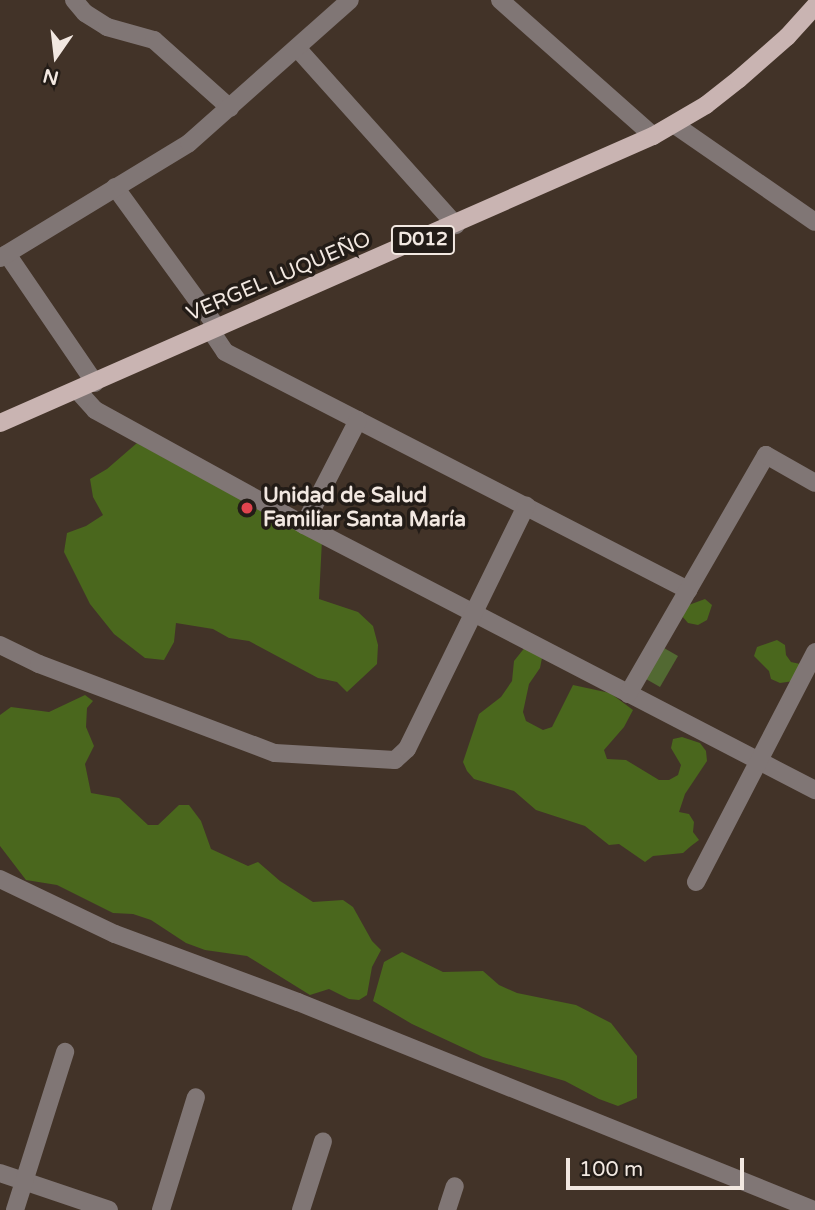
<!DOCTYPE html>
<html>
<head>
<meta charset="utf-8">
<style>
	body { margin:0 }
	#map { position:relative; width:815px; height:1210px; overflow:hidden; background:#423328; font-family:"Varela Round",sans-serif }
	div>[style] { position:absolute }
	[style*='--x'] { left:calc(var(--x)*1px); top:calc(var(--y)*1px); width:calc(var(--w)*1px); rotate:calc(var(--a)*1deg) }
	.green>* { inset:0; background:#526932 }
	.forest>* { inset:0; background:#4a671d }
	.minor>* { height:18px; margin:-9px; padding:0 9px; transform-origin:9px; border-radius:9px; background:#807675 }
	.major>* { height:18px; margin:-9px; padding:0 9px; transform-origin:9px; border-radius:9px; background:#c9b4b2 }
	.dots>* { width:19px; height:19px; translate:-50% -50%; box-sizing:border-box; border:4px solid #231c17; border-radius:50% }
	span { translate:-50% -50%; white-space:nowrap; text-align:center; line-height:1.15; -webkit-text-stroke:7px #231c17; paint-order:stroke }
	.shield-label span { padding:2px 5px; background:#231c17; border:2px solid; border-radius:5px; -webkit-text-stroke-width:0 }
	.shield-label { font-size:19px; color:#f2e8e1; font-weight:700 }
	.street-label { font-size:21px; color:#f2e8e1 }
	.poi-label { font-size:21px; color:#f2e8e1; font-weight:700 }
	.left { translate:0 -50%; text-align:left }
	.north { position:absolute; left:21px; top:21px; width:70px; height:70px; -webkit-text-stroke:5px #231c17; paint-order:stroke; rotate:194deg; font-size:19px; font-weight:700; line-height:28px; text-align:center; color:#f2e8e1 }
	.north::after { content:''; display:block; margin:auto; width:24px; height:32px; background:#f2e8e1; clip-path:polygon(50% 0,100% 100%,50% 72%,0 100%) }
	.scale { position:absolute; left:566px; top:1158px; width:178px; height:32px; box-sizing:border-box; border:4px solid #f2e8e1; border-top:0; padding-left:9px; font-size:21px; line-height:24px; white-space:nowrap; color:#f2e8e1; -webkit-text-stroke:5px #231c17; paint-order:stroke }
</style>
</head>
<body>
<div id="map">
	<div class="green">
		<div style="clip-path:polygon(664px 648px,678px 656px,660px 687px,646px 679px)"></div>
	</div>
	<div class="forest">
		<div style="clip-path:polygon(137px 443px,265px 513px,322px 540px,319px 599px,358px 612px,373px 626px,378px 645px,377px 664px,347px 692px,337px 682px,318px 678px,249px 641px,229px 638px,213px 629px,176px 623px,174px 642px,164px 660px,145px 658px,114px 634px,90px 604px,64px 552px,67px 533px,86px 526px,103px 515px,93px 497px,90px 479px,107px 469px)"></div>
		<div style="clip-path:polygon(705px 599px,712px 605px,707px 620px,698px 625px,688px 623px,681px 615px,686px 606px)"></div>
		<div style="clip-path:polygon(777px 640px,785px 645px,786px 655px,791px 662px,800px 664px,801px 680px,780px 683px,771px 679px,769px 671px,754px 656px,757px 647px)"></div>
		<div style="clip-path:polygon(526px 646px,542px 658px,540px 668px,529px 684px,523px 712px,526px 721px,543px 730px,552px 727px,573px 685px,610px 693px,633px 710px,624px 727px,604px 750px,607px 759px,626px 760px,659px 780px,669px 780px,678px 775px,681px 765px,671px 748px,673px 739px,682px 737px,700px 743px,706px 751px,707px 761px,685px 794px,679px 812px,689px 814px,694px 822px,693px 832px,699px 840px,691px 846px,683px 853px,653px 856px,645px 862px,619px 844px,609px 845px,585px 826px,536px 810px,514px 791px,474px 779px,467px 771px,463px 762px,479px 714px,501px 697px,512px 681px,514px 661px)"></div>
		<div style="clip-path:polygon(85px 695px,93px 701px,87px 708px,86px 727px,94px 746px,85px 764px,91px 793px,119px 798px,148px 825px,158px 825px,179px 805px,189px 805px,201px 821px,211px 849px,248px 866px,258px 862px,280px 881px,313px 902px,343px 900px,353px 907px,372px 941px,381px 950px,372px 967px,367px 995px,359px 1000px,349px 999px,329px 989px,310px 995px,247px 956px,205px 950px,186px 943px,151px 920px,133px 914px,113px 913px,57px 885px,26px 880px,0 846px,0 715px,11px 707px,49px 712px)"></div>
		<div style="clip-path:polygon(402px 952px,443px 972px,483px 971px,499px 985px,517px 993px,576px 1005px,611px 1023px,637px 1056px,637px 1098px,618px 1106px,599px 1099px,565px 1081px,483px 1057px,412px 1024px,373px 1001px,384px 962px)"></div>
	</div>
	<div class="minor">
		<div style="--x:74;--y:0;--w:17;--a:50"></div>
		<div style="--x:85;--y:13;--w:26;--a:32"></div>
		<div style="--x:107;--y:27;--w:49;--a:15.5"></div>
		<div style="--x:154;--y:40;--w:102;--a:41.8"></div>
		<div style="--x:500;--y:0;--w:205;--a:41.6"></div>
		<div style="--x:297;--y:48;--w:238;--a:48.1"></div>
		<div style="--x:675;--y:125;--w:170;--a:34.7"></div>
		<div style="--x:115;--y:187;--w:175;--a:54"></div>
		<div style="--x:7;--y:254;--w:156;--a:55.7"></div>
		<div style="--x:0;--y:258;--w:221;--a:-31.3"></div>
		<div style="--x:189;--y:143;--w:215;--a:-41.6"></div>
		<div style="--x:211;--y:331;--w:25;--a:56"></div>
		<div style="--x:225;--y:352;--w:521;--a:27.2"></div>
		<div style="--x:77;--y:390;--w:27;--a:48"></div>
		<div style="--x:95;--y:410;--w:239;--a:28.8"></div>
		<div style="--x:304;--y:525;--w:576;--a:27.41"></div>
		<div style="--x:304;--y:525;--w:118;--a:-62.8"></div>
		<div style="--x:0;--y:645;--w:43;--a:26"></div>
		<div style="--x:39;--y:664;--w:252;--a:20.7"></div>
		<div style="--x:275;--y:753;--w:120;--a:3.3"></div>
		<div style="--x:395;--y:760;--w:16;--a:-43"></div>
		<div style="--x:407;--y:749;--w:271;--a:-63.9"></div>
		<div style="--x:628;--y:694;--w:276;--a:-60"></div>
		<div style="--x:766;--y:455;--w:56;--a:29.7"></div>
		<div style="--x:0;--y:879;--w:127;--a:25.6"></div>
		<div style="--x:115;--y:934;--w:195;--a:20.4"></div>
		<div style="--x:298;--y:1002;--w:556;--a:21.95"></div>
		<div style="--x:696;--y:882;--w:259;--a:-62.6"></div>
		<div style="--x:0;--y:1173;--w:115;--a:18.7"></div>
		<div style="--x:15;--y:1210;--w:166;--a:-72.4"></div>
		<div style="--x:161;--y:1210;--w:118;--a:-72.8"></div>
		<div style="--x:301;--y:1210;--w:72;--a:-72.3"></div>
		<div style="--x:447;--y:1210;--w:25;--a:-72"></div>
	</div>
	<div class="major">
		<div style="--x:0;--y:423;--w:713;--a:-23.73"></div>
		<div style="--x:653;--y:136;--w:61;--a:-30.3"></div>
		<div style="--x:706;--y:105;--w:42;--a:-38.2"></div>
		<div style="--x:739;--y:79;--w:64;--a:-41.2"></div>
		<div style="--x:787;--y:37;--w:42;--a:-47.9"></div>
	</div>
	<div class="dots">
		<div style="left:247px;top:508px;background:#e0444e"></div>
	</div>
	<div class="shield-label">
		<span style="left:423px;top:240px">D012</span>
	</div>
	<div class="street-label">
		<span style="left:279px;top:277px;rotate:-23deg">VERGEL LUQUEÑO</span>
	</div>
	<div class="poi-label">
		<span class="left" style="left:263px;top:508px">Unidad de Salud<br>Familiar Santa María</span>
	</div>
	<div class="north">N</div>
	<div class="scale">100 m</div>
</div>
</body>
</html>
